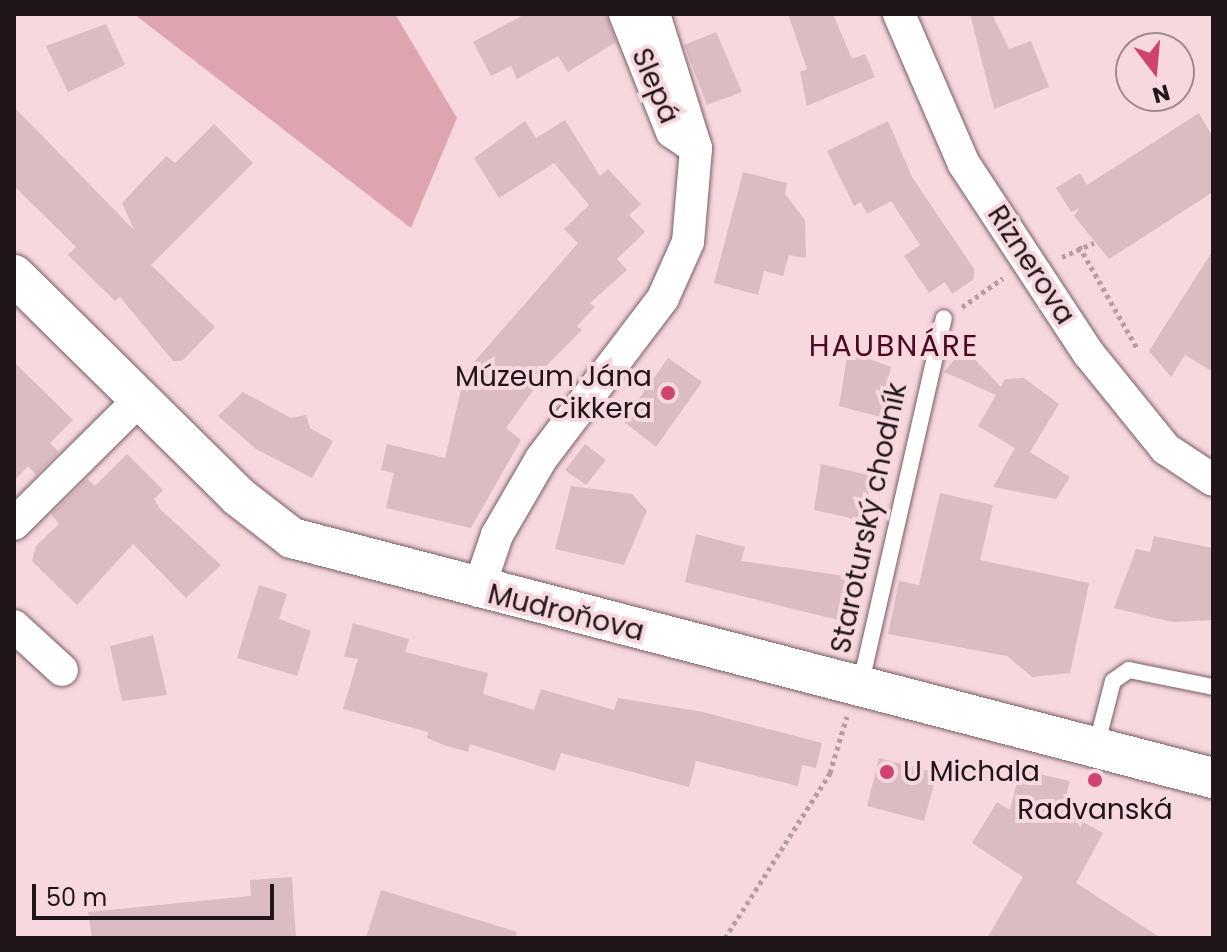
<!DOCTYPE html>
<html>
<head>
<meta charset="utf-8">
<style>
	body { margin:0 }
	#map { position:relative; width:1227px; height:952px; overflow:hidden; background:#f7d8de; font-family:Poppins,sans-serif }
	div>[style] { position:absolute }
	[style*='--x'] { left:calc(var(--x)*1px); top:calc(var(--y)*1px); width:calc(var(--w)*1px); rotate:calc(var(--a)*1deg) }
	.green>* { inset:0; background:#dea4b0 }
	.building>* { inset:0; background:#dbbcc2 }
	.path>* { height:5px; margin-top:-2.5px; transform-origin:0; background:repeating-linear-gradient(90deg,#b69da2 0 4px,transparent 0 8px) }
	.roads { filter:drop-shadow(0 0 2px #785d62) drop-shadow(0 0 2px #785d62) }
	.service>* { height:16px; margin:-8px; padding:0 8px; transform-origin:8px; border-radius:8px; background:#fff }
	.minor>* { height:32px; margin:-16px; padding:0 16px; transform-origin:16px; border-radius:16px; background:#fff }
	.tertiary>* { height:40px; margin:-20px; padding:0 20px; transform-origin:20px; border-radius:20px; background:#fff }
	.dots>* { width:22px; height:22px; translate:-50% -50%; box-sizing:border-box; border:4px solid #f7d8de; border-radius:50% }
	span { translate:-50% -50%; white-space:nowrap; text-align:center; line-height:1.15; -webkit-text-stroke:8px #f7d8de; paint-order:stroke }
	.street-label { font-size:28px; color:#201518 }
	.poi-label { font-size:28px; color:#201518 }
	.right { translate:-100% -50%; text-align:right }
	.left { translate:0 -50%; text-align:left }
	.neighbourhood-label { font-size:30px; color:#4e0922; letter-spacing:2px }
	.frame { position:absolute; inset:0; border:16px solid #201518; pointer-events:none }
	.north { position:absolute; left:1115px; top:32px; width:80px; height:80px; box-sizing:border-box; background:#f7d8de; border:2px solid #a18a8f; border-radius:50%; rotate:164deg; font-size:22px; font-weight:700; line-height:32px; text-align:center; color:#201518 }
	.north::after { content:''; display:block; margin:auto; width:28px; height:36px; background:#d04270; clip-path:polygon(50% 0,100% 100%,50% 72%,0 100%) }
	.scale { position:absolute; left:32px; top:884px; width:242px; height:36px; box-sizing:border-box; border:4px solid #201518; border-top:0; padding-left:10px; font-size:24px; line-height:28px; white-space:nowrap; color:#201518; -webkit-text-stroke:6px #f7d8de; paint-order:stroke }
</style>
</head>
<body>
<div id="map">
	<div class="green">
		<div style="clip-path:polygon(134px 14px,395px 14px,457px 118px,411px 228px)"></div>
	</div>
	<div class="building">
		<div style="clip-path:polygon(525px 14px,606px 14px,616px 42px,568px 72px,558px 56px,517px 79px,511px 66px,491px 76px,473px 42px)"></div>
		<div style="clip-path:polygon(788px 14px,833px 14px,852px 59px,865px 54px,875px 77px,807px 106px,800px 72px,807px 69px)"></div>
		<div style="clip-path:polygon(970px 14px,992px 14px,1009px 49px,1031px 41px,1049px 87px,994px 109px)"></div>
		<div style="clip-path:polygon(106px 24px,125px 65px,68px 92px,46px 46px)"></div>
		<div style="clip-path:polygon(716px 32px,742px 92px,707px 105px,684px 45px)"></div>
		<div style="clip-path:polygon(14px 107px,134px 230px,122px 203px,166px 156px,175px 163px,214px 124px,253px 163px,151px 265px,215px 327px,182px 361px,173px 361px,120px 297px,115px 301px,68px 255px,76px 247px,14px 186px)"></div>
		<div style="clip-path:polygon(1199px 113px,1213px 137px,1213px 192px,1109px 259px,1074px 216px,1079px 209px,1071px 212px,1056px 188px,1080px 173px,1087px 185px)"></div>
		<div style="clip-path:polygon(565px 120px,600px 176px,608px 169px,641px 204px,629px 215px,645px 232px,617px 259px,627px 270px,590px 303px,595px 307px,577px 326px,582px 330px,528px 384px,534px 389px,506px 428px,521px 440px,471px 528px,386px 508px,394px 473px,381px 470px,387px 444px,445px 458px,461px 390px,454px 385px,578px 243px,564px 229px,589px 205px,554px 163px,499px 198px,474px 158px,525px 121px,536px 138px)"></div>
		<div style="clip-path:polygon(888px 121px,912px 177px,974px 269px,974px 279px,952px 294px,945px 282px,929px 293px,904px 256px,920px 245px,891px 201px,867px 214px,861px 202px,854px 206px,827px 151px)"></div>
		<div style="clip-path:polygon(743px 172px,787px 183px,785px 194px,805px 220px,806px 258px,789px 255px,783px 276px,764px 271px,758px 295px,714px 283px)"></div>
		<div style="clip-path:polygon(1213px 250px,1213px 372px,1185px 355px,1171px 377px,1149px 351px)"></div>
		<div style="clip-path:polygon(964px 348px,1001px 387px,1005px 379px,1024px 378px,1059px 404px,1030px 452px,1070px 477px,1056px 499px,993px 487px,1015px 448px,978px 426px,996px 395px,944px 372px)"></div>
		<div style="clip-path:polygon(848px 351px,891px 367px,880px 417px,839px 406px)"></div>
		<div style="clip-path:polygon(668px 358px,702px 382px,656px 447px,623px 421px)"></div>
		<div style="clip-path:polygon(14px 362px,73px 420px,50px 443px,59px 452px,36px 475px,28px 466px,14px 481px)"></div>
		<div style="clip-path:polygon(243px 392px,291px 418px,306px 415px,310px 428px,333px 441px,312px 478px,256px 449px,218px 416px)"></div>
		<div style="clip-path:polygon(585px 444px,606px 460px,586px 485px,565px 470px)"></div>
		<div style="clip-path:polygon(127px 454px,163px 490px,154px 499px,160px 509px,221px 565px,186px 598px,133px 544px,77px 605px,32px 561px,36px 546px,59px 524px,51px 514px,87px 479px,95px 486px)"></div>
		<div style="clip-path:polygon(821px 464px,872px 476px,863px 521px,814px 510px)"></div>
		<div style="clip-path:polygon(571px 486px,632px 494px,647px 511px,624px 565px,555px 549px)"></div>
		<div style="clip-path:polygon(940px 493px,993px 505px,980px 560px,1089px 583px,1070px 673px,1032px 677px,1007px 656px,888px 634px,899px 581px,919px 585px)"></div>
		<div style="clip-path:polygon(696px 534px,745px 547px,741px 561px,852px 577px,842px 621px,685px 582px)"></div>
		<div style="clip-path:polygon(1154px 536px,1213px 548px,1213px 620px,1172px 622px,1114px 608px,1136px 549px,1150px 552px)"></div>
		<div style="clip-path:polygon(259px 585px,287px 594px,279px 619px,311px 631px,297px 676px,237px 658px)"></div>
		<div style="clip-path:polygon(353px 623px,409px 639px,405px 652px,488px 673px,483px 694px,534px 710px,541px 689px,614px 710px,618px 698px,703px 712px,822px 743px,816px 768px,802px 765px,798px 786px,696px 761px,689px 787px,561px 753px,555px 771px,470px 744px,468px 752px,446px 746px,427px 738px,428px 732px,343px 709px,358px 659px,344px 657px)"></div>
		<div style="clip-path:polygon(153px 635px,167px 695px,122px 701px,110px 646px)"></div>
		<div style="clip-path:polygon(879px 758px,937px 773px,924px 821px,867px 806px)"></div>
		<div style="clip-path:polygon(1020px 770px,1070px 781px,1062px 810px,1103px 833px,1076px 883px,1161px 938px,987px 938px,1023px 877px,972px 843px,997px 802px,1010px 810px)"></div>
		<div style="clip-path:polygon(292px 877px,296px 938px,92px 938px,88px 912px,251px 896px,250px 880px)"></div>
		<div style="clip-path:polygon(381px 890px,517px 932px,516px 938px,366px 938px)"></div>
	</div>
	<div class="path">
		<div style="--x:1079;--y:246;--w:117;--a:60.4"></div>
		<div style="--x:1062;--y:257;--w:35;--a:-24"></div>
		<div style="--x:962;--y:307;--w:50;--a:-35.3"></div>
		<div style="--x:725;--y:938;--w:196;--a:-57.5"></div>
		<div style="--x:830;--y:773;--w:59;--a:-73.4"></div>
	</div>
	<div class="roads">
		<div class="service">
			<div style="--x:860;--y:687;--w:378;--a:-77.2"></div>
			<div style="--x:1096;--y:747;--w:68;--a:-75.6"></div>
			<div style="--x:1113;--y:681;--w:19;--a:-35"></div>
			<div style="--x:1129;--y:670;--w:86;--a:11.4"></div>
		</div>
		<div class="minor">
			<div style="--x:625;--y:14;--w:127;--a:68.3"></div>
			<div style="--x:672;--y:132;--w:29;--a:34"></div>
			<div style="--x:899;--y:14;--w:163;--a:66.6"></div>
			<div style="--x:964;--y:164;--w:227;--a:56.7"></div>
			<div style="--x:1089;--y:354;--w:122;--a:51"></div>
			<div style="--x:1166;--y:449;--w:56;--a:33.4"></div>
			<div style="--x:14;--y:524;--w:177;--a:-44.8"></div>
			<div style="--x:478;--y:591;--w:59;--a:-71.3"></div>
			<div style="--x:497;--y:535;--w:88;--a:-59.9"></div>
			<div style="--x:541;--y:459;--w:202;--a:-52.8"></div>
			<div style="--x:663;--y:298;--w:61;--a:-65.9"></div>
			<div style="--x:688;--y:242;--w:94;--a:-85.1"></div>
			<div style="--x:696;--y:148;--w:140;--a:-107.4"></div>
			<div style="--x:14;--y:626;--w:65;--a:42.5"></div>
		</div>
		<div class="tertiary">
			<div style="--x:14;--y:275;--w:316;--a:44.6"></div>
			<div style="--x:239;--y:497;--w:67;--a:37.7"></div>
			<div style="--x:292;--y:538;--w:952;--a:14.61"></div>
		</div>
	</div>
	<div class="dots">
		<div style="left:668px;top:393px;background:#d04270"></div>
		<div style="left:887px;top:772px;background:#d04270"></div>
		<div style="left:1095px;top:780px;background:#d04270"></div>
	</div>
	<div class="street-label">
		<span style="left:655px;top:86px;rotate:67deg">Slepá</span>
		<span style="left:1031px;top:265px;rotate:57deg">Riznerova</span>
		<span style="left:869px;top:518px;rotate:-78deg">Staroturský chodník</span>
		<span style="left:566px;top:613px;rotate:14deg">Mudroňova</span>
	</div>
	<div class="poi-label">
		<span class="right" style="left:652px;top:393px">Múzeum Jána<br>Cikkera</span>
		<span class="left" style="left:903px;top:772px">U Michala</span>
		<span style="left:1095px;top:810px">Radvanská</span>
	</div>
	<div class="neighbourhood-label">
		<span style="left:894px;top:346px">HAUBNÁRE</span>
	</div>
	<div class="frame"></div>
	<div class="north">N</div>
	<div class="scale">50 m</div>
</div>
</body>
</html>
